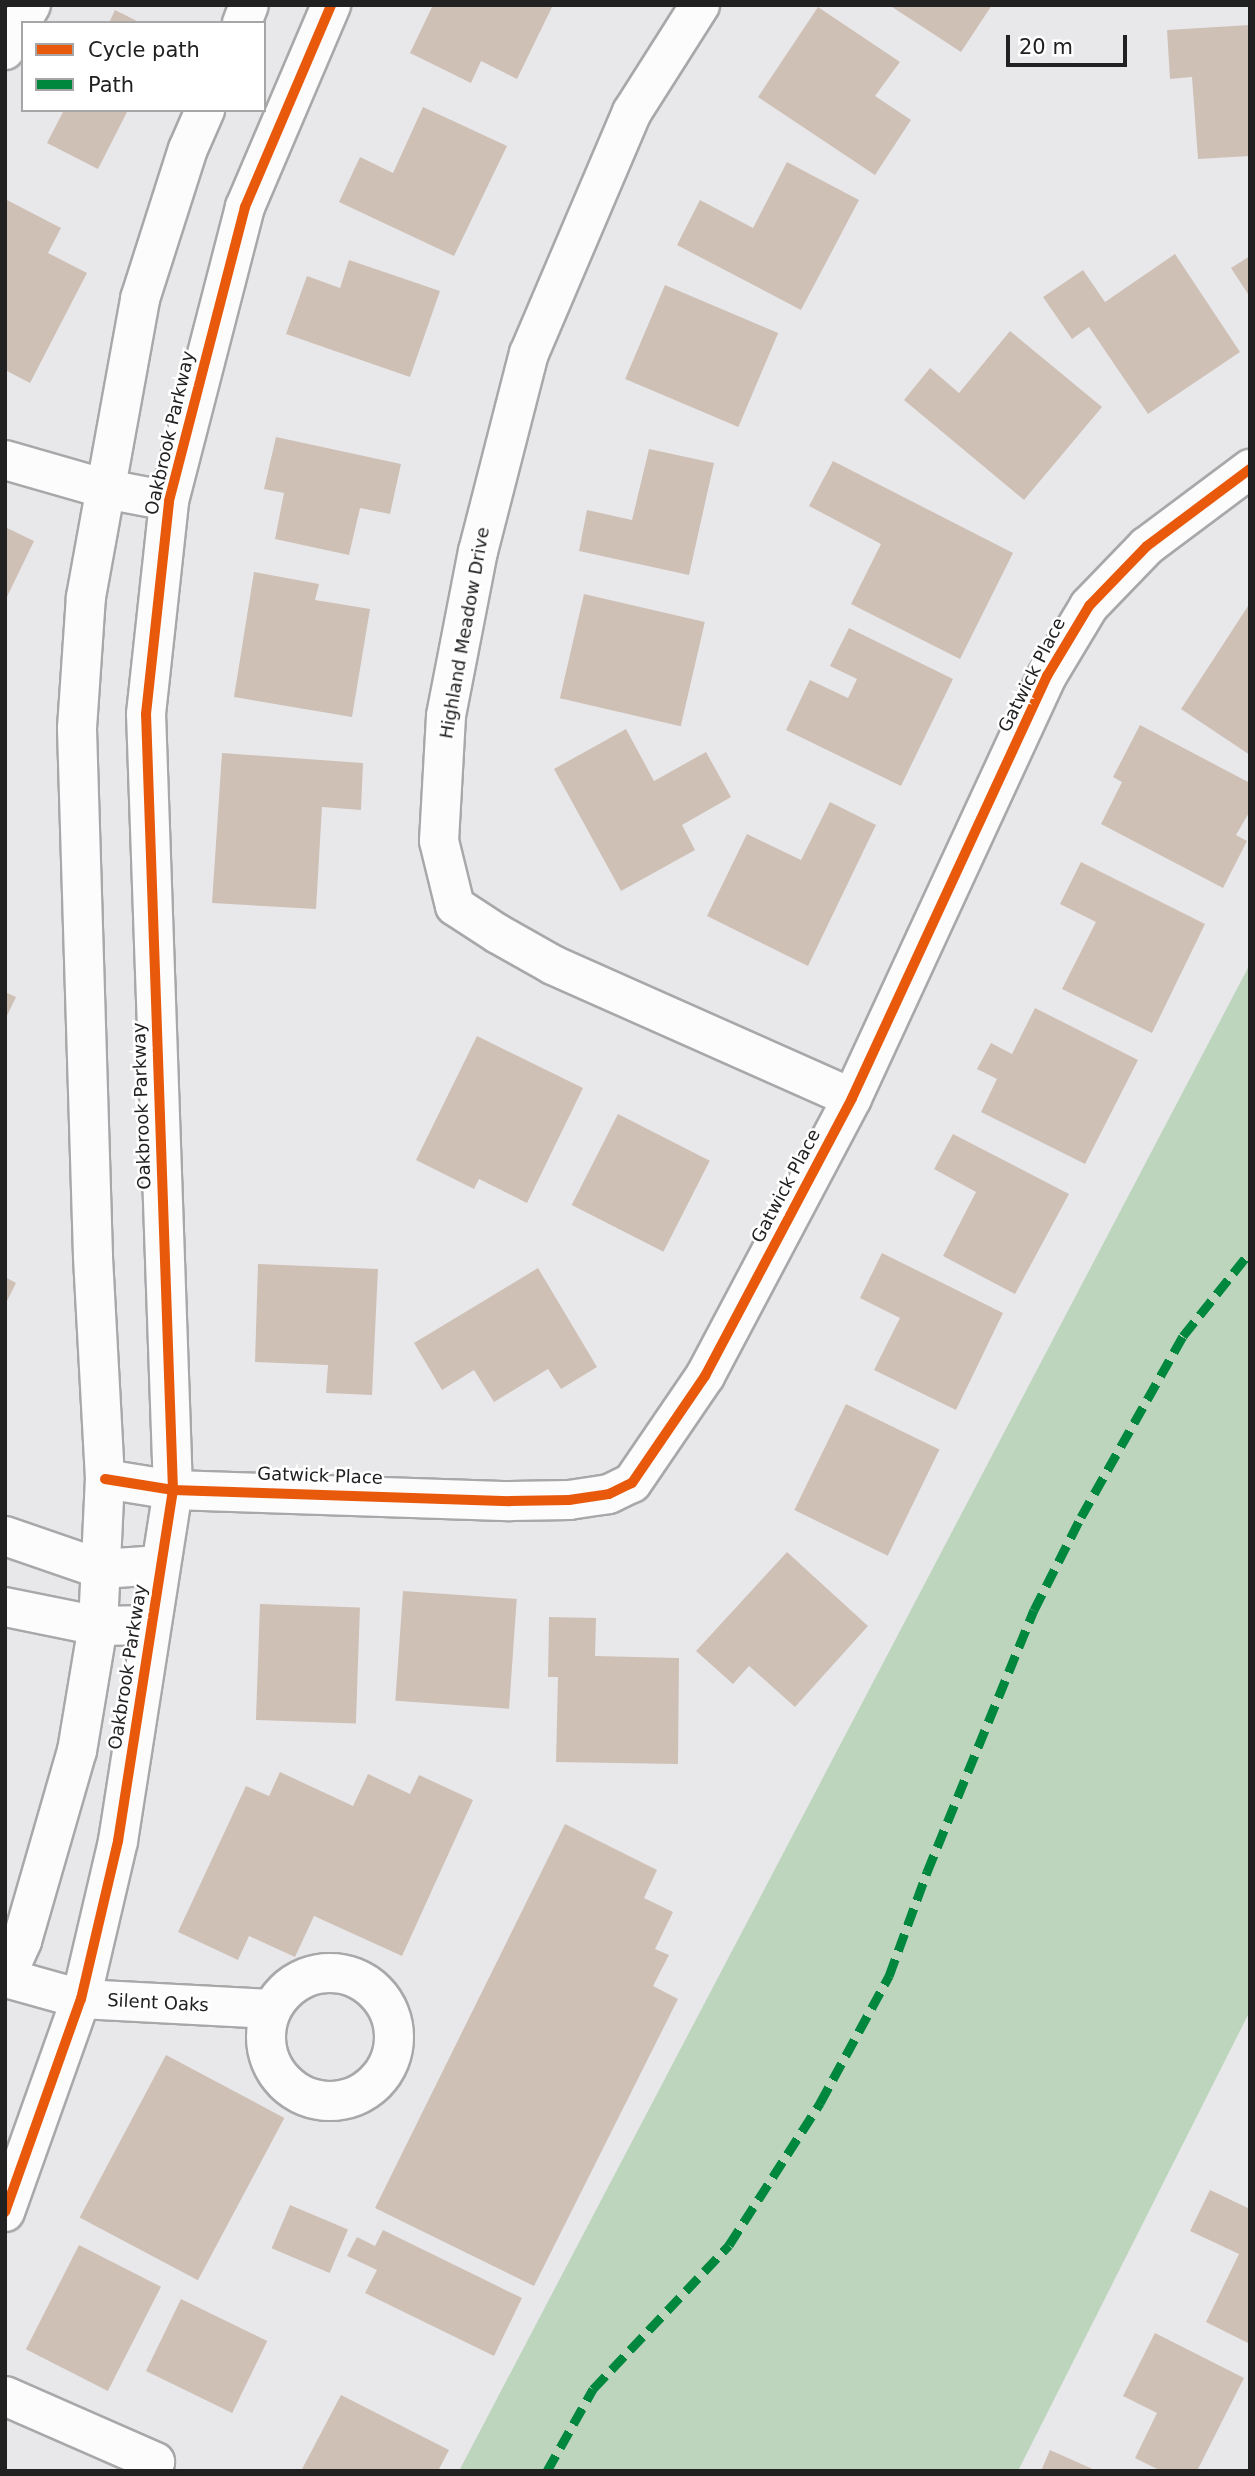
<!DOCTYPE html>
<style>
body{margin:0}
#map{position:relative;width:1255px;height:2476px;overflow:hidden;background:#e8e8eb;font-family:"DejaVu Sans",sans-serif}
div>[style]{position:absolute}
.green>*{inset:0;background:#bdd4bd}
.building>*{inset:0;background:#cfc0b6;transform-origin:0 0}
.roads{filter:drop-shadow(2px 0 #a8a8aa) drop-shadow(-2px 0 #a8a8aa) drop-shadow(0 2px #a8a8aa) drop-shadow(0 -2px #a8a8aa)}
.minor>*{height:38px;margin:-19px;padding:0 19px;transform-origin:19px;border-radius:19px;background:#fcfcfc}
.minor>.ring{margin:-19px;padding:0;box-sizing:content-box;background:none;border:38px solid #fcfcfc;border-radius:50%}
.tertiary>*{height:38px;margin:-19px;padding:0 19px;transform-origin:19px;border-radius:19px;background:#fcfcfc}
.quiet>*{height:9px;margin-top:-4.5px;transform-origin:0;background:repeating-linear-gradient(90deg,#00873e 0 18px,transparent 0 27px)}
.cycleway>*{height:10px;margin:-5px;padding:0 5px;transform-origin:5px;border-radius:5px;background:#e8590c}
span{translate:-50% -50%;white-space:nowrap;text-align:center;line-height:1.15;-webkit-text-stroke:5px #fff;paint-order:stroke}
.street-label{font-size:18px;color:#212122}
.frame{position:absolute;inset:0;border:7px solid #212122;pointer-events:none}
.legend{position:absolute;left:21px;top:21px;width:245px;height:91px;box-sizing:border-box;background:#fff;border:2px solid #a6a6a7;margin:0;padding:9px 12px;list-style:none;font-size:21px;color:#212122}
.legend li{display:flex;align-items:center;gap:14px;height:35px}
.legend b{width:35px;border:2px solid #a6a6a7}
.scale{position:absolute;left:1006px;top:35px;width:121px;height:32px;box-sizing:border-box;border:4px solid #212122;border-top:0;padding-left:9px;font-size:21px;line-height:24px;white-space:nowrap;color:#212122;-webkit-text-stroke:5px #fff;paint-order:stroke}
</style>
<div id="map">
<div class="green">
<div style="clip-path:polygon(1250px 964px,1250px 2011px,1018px 2471px,459px 2471px)"></div>
</div>
<div class="building">
<div style="clip-path:polygon(433px 5px,553px 5px,517px 79px,481px 61px,471px 83px,410px 53px)"></div>
<div style="clip-path:polygon(889px 5px,992px 5px,961px 52px)"></div>
<div style="clip-path:polygon(818px 7px,900px 62px,875px 96px,911px 120px,875px 175px,758px 97px)"></div>
<div style="clip-path:polygon(115px 10px,141px 23px,109px 23px)"></div>
<div style="clip-path:polygon(1250px 25px,1250px 156px,1198px 159px,1192px 77px,1170px 79px,1167px 30px)"></div>
<div style="clip-path:polygon(423px 107px,507px 146px,454px 256px,339px 202px,360px 157px,393px 173px)"></div>
<div style="clip-path:polygon(64px 110px,128px 110px,98px 169px,47px 143px)"></div>
<div style="clip-path:polygon(787px 162px,859px 200px,801px 310px,677px 245px,700px 200px,753px 228px)"></div>
<div style="clip-path:polygon(5px 199px,61px 228px,48px 253px,87px 273px,30px 383px,5px 370px)"></div>
<div style="clip-path:polygon(1175px 254px,1240px 352px,1148px 414px,1089px 327px,1072px 339px,1043px 297px,1083px 270px,1105px 302px)"></div>
<div style="clip-path:polygon(1250px 256px,1250px 297px,1231px 268px)"></div>
<div style="clip-path:polygon(349px 260px,440px 291px,410px 377px,286px 334px,307px 276px,340px 288px)"></div>
<div style="left:665px;top:285px;width:123px;height:102px;rotate:23deg"></div>
<div style="clip-path:polygon(1010px 331px,1102px 407px,1024px 500px,904px 400px,930px 368px,959px 393px)"></div>
<div style="clip-path:polygon(276px 437px,401px 464px,390px 514px,360px 508px,349px 555px,275px 539px,284px 493px,264px 489px)"></div>
<div style="clip-path:polygon(649px 449px,714px 463px,689px 575px,579px 551px,587px 510px,632px 520px)"></div>
<div style="clip-path:polygon(833px 461px,1013px 553px,960px 659px,851px 604px,881px 544px,809px 506px)"></div>
<div style="clip-path:polygon(5px 527px,34px 541px,5px 601px)"></div>
<div style="clip-path:polygon(254px 572px,319px 584px,315px 600px,370px 609px,352px 717px,234px 697px)"></div>
<div style="left:584px;top:594px;width:124px;height:107px;rotate:13deg"></div>
<div style="clip-path:polygon(1250px 603px,1250px 755px,1181px 709px)"></div>
<div style="clip-path:polygon(849px 628px,953px 679px,901px 786px,786px 730px,810px 680px,848px 698px,857px 679px,830px 666px)"></div>
<div style="clip-path:polygon(1140px 725px,1250px 783px,1250px 811px,1236px 835px,1247px 841px,1223px 888px,1101px 824px,1122px 782px,1113px 777px)"></div>
<div style="clip-path:polygon(626px 729px,654px 781px,706px 752px,731px 797px,682px 825px,695px 850px,621px 891px,554px 769px)"></div>
<div style="clip-path:polygon(222px 753px,363px 763px,361px 810px,322px 807px,316px 909px,212px 903px)"></div>
<div style="clip-path:polygon(830px 802px,876px 825px,808px 966px,707px 916px,747px 834px,801px 860px)"></div>
<div style="clip-path:polygon(1081px 862px,1205px 924px,1152px 1033px,1062px 989px,1096px 922px,1060px 904px)"></div>
<div style="clip-path:polygon(5px 992px,16px 997px,5px 1020px)"></div>
<div style="clip-path:polygon(1035px 1008px,1138px 1060px,1085px 1164px,981px 1112px,997px 1079px,977px 1069px,991px 1043px,1012px 1054px)"></div>
<div style="clip-path:polygon(477px 1036px,583px 1088px,527px 1203px,479px 1179px,474px 1189px,416px 1160px)"></div>
<div style="left:618px;top:1114px;width:103px;height:102px;rotate:27deg"></div>
<div style="clip-path:polygon(953px 1134px,1069px 1194px,1015px 1294px,943px 1256px,976px 1192px,934px 1169px)"></div>
<div style="clip-path:polygon(882px 1253px,1003px 1313px,956px 1410px,874px 1370px,900px 1318px,860px 1298px)"></div>
<div style="clip-path:polygon(258px 1264px,378px 1269px,372px 1395px,326px 1393px,328px 1365px,255px 1362px)"></div>
<div style="clip-path:polygon(538px 1268px,597px 1367px,561px 1389px,548px 1369px,494px 1402px,474px 1370px,442px 1390px,414px 1343px)"></div>
<div style="clip-path:polygon(5px 1277px,16px 1283px,5px 1305px)"></div>
<div style="left:846px;top:1404px;width:104px;height:118px;rotate:26deg"></div>
<div style="clip-path:polygon(787px 1552px,868px 1626px,795px 1707px,749px 1666px,733px 1684px,696px 1651px)"></div>
<div style="left:403px;top:1591px;width:114px;height:110px;rotate:4deg"></div>
<div style="left:260px;top:1604px;width:100px;height:116px;rotate:2deg"></div>
<div style="clip-path:polygon(549px 1617px,596px 1618px,595px 1656px,679px 1658px,678px 1764px,556px 1762px,558px 1677px,548px 1677px)"></div>
<div style="clip-path:polygon(280px 1772px,353px 1806px,368px 1774px,410px 1794px,419px 1775px,473px 1800px,402px 1956px,314px 1916px,295px 1957px,249px 1936px,238px 1960px,178px 1932px,246px 1786px,269px 1796px)"></div>
<div style="clip-path:polygon(565px 1824px,657px 1870px,644px 1898px,673px 1912px,655px 1949px,669px 1955px,653px 1986px,678px 1999px,534px 2286px,375px 2208px)"></div>
<div style="left:166px;top:2055px;width:134px;height:184px;rotate:28deg"></div>
<div style="clip-path:polygon(1210px 2190px,1250px 2209px,1250px 2344px,1206px 2322px,1239px 2254px,1190px 2231px)"></div>
<div style="left:290px;top:2205px;width:63px;height:47px;rotate:23deg"></div>
<div style="clip-path:polygon(383px 2230px,522px 2298px,494px 2356px,365px 2293px,377px 2270px,347px 2256px,357px 2237px,375px 2246px)"></div>
<div style="left:79px;top:2245px;width:92px;height:117px;rotate:27deg"></div>
<div style="left:181px;top:2299px;width:96px;height:80px;rotate:26deg"></div>
<div style="clip-path:polygon(1155px 2333px,1244px 2378px,1197px 2471px,1161px 2471px,1135px 2458px,1157px 2413px,1123px 2396px)"></div>
<div style="clip-path:polygon(341px 2395px,449px 2450px,438px 2471px,301px 2471px)"></div>
<div style="clip-path:polygon(1050px 2450px,1097px 2471px,1041px 2471px)"></div>
</div>
<div class="roads">
<div class="minor">
<div style="left:700px;top:5px;width:127px;rotate:122.4deg"></div>
<div style="left:632px;top:112px;width:262px;rotate:113.1deg"></div>
<div style="left:529px;top:353px;width:204px;rotate:104.4deg"></div>
<div style="left:478px;top:551px;width:168px;rotate:101deg"></div>
<div style="left:446px;top:716px;width:125px;rotate:93.2deg"></div>
<div style="left:439px;top:841px;width:67px;rotate:76.2deg"></div>
<div style="left:455px;top:906px;width:51px;rotate:33.1deg"></div>
<div style="left:498px;top:934px;width:63px;rotate:29.4deg"></div>
<div style="left:553px;top:965px;width:327px;rotate:24deg"></div>
<div style="left:5px;top:50px;width:52px;rotate:-60deg"></div>
<div style="left:5px;top:460px;width:105px;rotate:16deg"></div>
<div style="left:106px;top:489px;width:64px;rotate:10.8deg"></div>
<div style="left:105px;top:1479px;width:69px;rotate:9.2deg"></div>
<div style="left:173px;top:1490px;width:337px;rotate:1.9deg"></div>
<div style="left:510px;top:1501px;width:59px;rotate:-1deg"></div>
<div style="left:569px;top:1500px;width:40px;rotate:-8.5deg"></div>
<div style="left:609px;top:1494px;width:25px;rotate:-26deg"></div>
<div style="left:632px;top:1483px;width:130px;rotate:-55.7deg"></div>
<div style="left:705px;top:1376px;width:314px;rotate:-62.1deg"></div>
<div style="left:852px;top:1098px;width:465px;rotate:-65.2deg"></div>
<div style="left:1047px;top:676px;width:82px;rotate:-59deg"></div>
<div style="left:1089px;top:606px;width:83px;rotate:-46deg"></div>
<div style="left:1147px;top:546px;width:129px;rotate:-36.8deg"></div>
<div style="left:5px;top:1536px;width:102px;rotate:19deg"></div>
<div style="left:101px;top:1569px;width:60px;rotate:-3.8deg"></div>
<div style="left:5px;top:1607px;width:95px;rotate:11.5deg"></div>
<div style="left:98px;top:1626px;width:52px;rotate:-1.1deg"></div>
<div class="ring" style="left:266px;top:1973px;width:90px;height:90px"></div>
<div style="left:6px;top:1978px;width:78px;rotate:15.6deg"></div>
<div style="left:81px;top:1999px;width:190px;rotate:3deg"></div>
<div style="left:5px;top:2396px;width:164px;rotate:23.7deg"></div>
<div style="left:155px;top:2462px;width:10px;rotate:114deg"></div>
</div>
<div class="tertiary">
<div style="left:242px;top:23px;width:19px;rotate:-69deg"></div>
<div style="left:5px;top:1979px;width:42px;rotate:-65.9deg"></div>
<div style="left:22px;top:1941px;width:198px;rotate:-73.9deg"></div>
<div style="left:77px;top:1751px;width:127px;rotate:-80.5deg"></div>
<div style="left:98px;top:1626px;width:147px;rotate:-87.3deg"></div>
<div style="left:105px;top:1479px;width:223px;rotate:-93.1deg"></div>
<div style="left:93px;top:1256px;width:528px;rotate:-91.74deg"></div>
<div style="left:77px;top:728px;width:131px;rotate:-86.1deg"></div>
<div style="left:86px;top:597px;width:303px;rotate:-79.7deg"></div>
<div style="left:140px;top:299px;width:157px;rotate:-72.3deg"></div>
<div style="left:188px;top:149px;width:43px;rotate:-66.4deg"></div>
<div style="left:5px;top:2212px;width:226px;rotate:-70.4deg"></div>
<div style="left:81px;top:1999px;width:162px;rotate:-76.8deg"></div>
<div style="left:118px;top:1841px;width:355px;rotate:-81.1deg"></div>
<div style="left:173px;top:1490px;width:776px;rotate:-91.99deg"></div>
<div style="left:146px;top:714px;width:214px;rotate:-83.8deg"></div>
<div style="left:169px;top:501px;width:304px;rotate:-75.5deg"></div>
<div style="left:245px;top:207px;width:220px;rotate:-66.9deg"></div>
</div>
</div>
<div class="quiet">
<div style="left:547px;top:2471px;width:94px;rotate:-60.7deg"></div>
<div style="left:593px;top:2389px;width:198px;rotate:-46.6deg"></div>
<div style="left:729px;top:2245px;width:169px;rotate:-57.3deg"></div>
<div style="left:820px;top:2103px;width:145px;rotate:-61.5deg"></div>
<div style="left:889px;top:1976px;width:111px;rotate:-69.9deg"></div>
<div style="left:927px;top:1872px;width:283px;rotate:-67.8deg"></div>
<div style="left:1034px;top:1610px;width:104px;rotate:-63.2deg"></div>
<div style="left:1081px;top:1517px;width:208px;rotate:-60.6deg"></div>
<div style="left:1183px;top:1336px;width:107px;rotate:-51.4deg"></div>
</div>
<div class="cycleway">
<div style="left:105px;top:1479px;width:69px;rotate:9.2deg"></div>
<div style="left:173px;top:1490px;width:337px;rotate:1.9deg"></div>
<div style="left:510px;top:1501px;width:59px;rotate:-1deg"></div>
<div style="left:569px;top:1500px;width:40px;rotate:-8.5deg"></div>
<div style="left:609px;top:1494px;width:25px;rotate:-26deg"></div>
<div style="left:632px;top:1483px;width:130px;rotate:-55.7deg"></div>
<div style="left:705px;top:1376px;width:314px;rotate:-62.1deg"></div>
<div style="left:852px;top:1098px;width:465px;rotate:-65.2deg"></div>
<div style="left:1047px;top:676px;width:82px;rotate:-59deg"></div>
<div style="left:1089px;top:606px;width:83px;rotate:-46deg"></div>
<div style="left:1147px;top:546px;width:129px;rotate:-36.8deg"></div>
<div style="left:5px;top:2212px;width:226px;rotate:-70.4deg"></div>
<div style="left:81px;top:1999px;width:162px;rotate:-76.8deg"></div>
<div style="left:118px;top:1841px;width:355px;rotate:-81.1deg"></div>
<div style="left:173px;top:1490px;width:776px;rotate:-91.99deg"></div>
<div style="left:146px;top:714px;width:214px;rotate:-83.8deg"></div>
<div style="left:169px;top:501px;width:304px;rotate:-75.5deg"></div>
<div style="left:245px;top:207px;width:220px;rotate:-66.9deg"></div>
</div>
<div class="street-label">
<span style="left:170px;top:433px;rotate:-77deg">Oakbrook Parkway</span>
<span style="left:465px;top:633px;rotate:-80deg">Highland Meadow Drive</span>
<span style="left:1032px;top:675px;rotate:-63deg">Gatwick Place</span>
<span style="left:142px;top:1106px;rotate:-92deg">Oakbrook Parkway</span>
<span style="left:786px;top:1186px;rotate:-62deg">Gatwick Place</span>
<span style="left:320px;top:1476px;rotate:2deg">Gatwick Place</span>
<span style="left:128px;top:1667px;rotate:-81deg">Oakbrook Parkway</span>
<span style="left:158px;top:2003px;rotate:3deg">Silent Oaks</span>
</div>
<div class="frame"></div>
<ul class="legend">
<li><b style="height:9px;background:#e8590c"></b>Cycle path</li>
<li><b style="height:9px;background:#00873e"></b>Path</li>
</ul>
<div class="scale">20 m</div>
</div>
